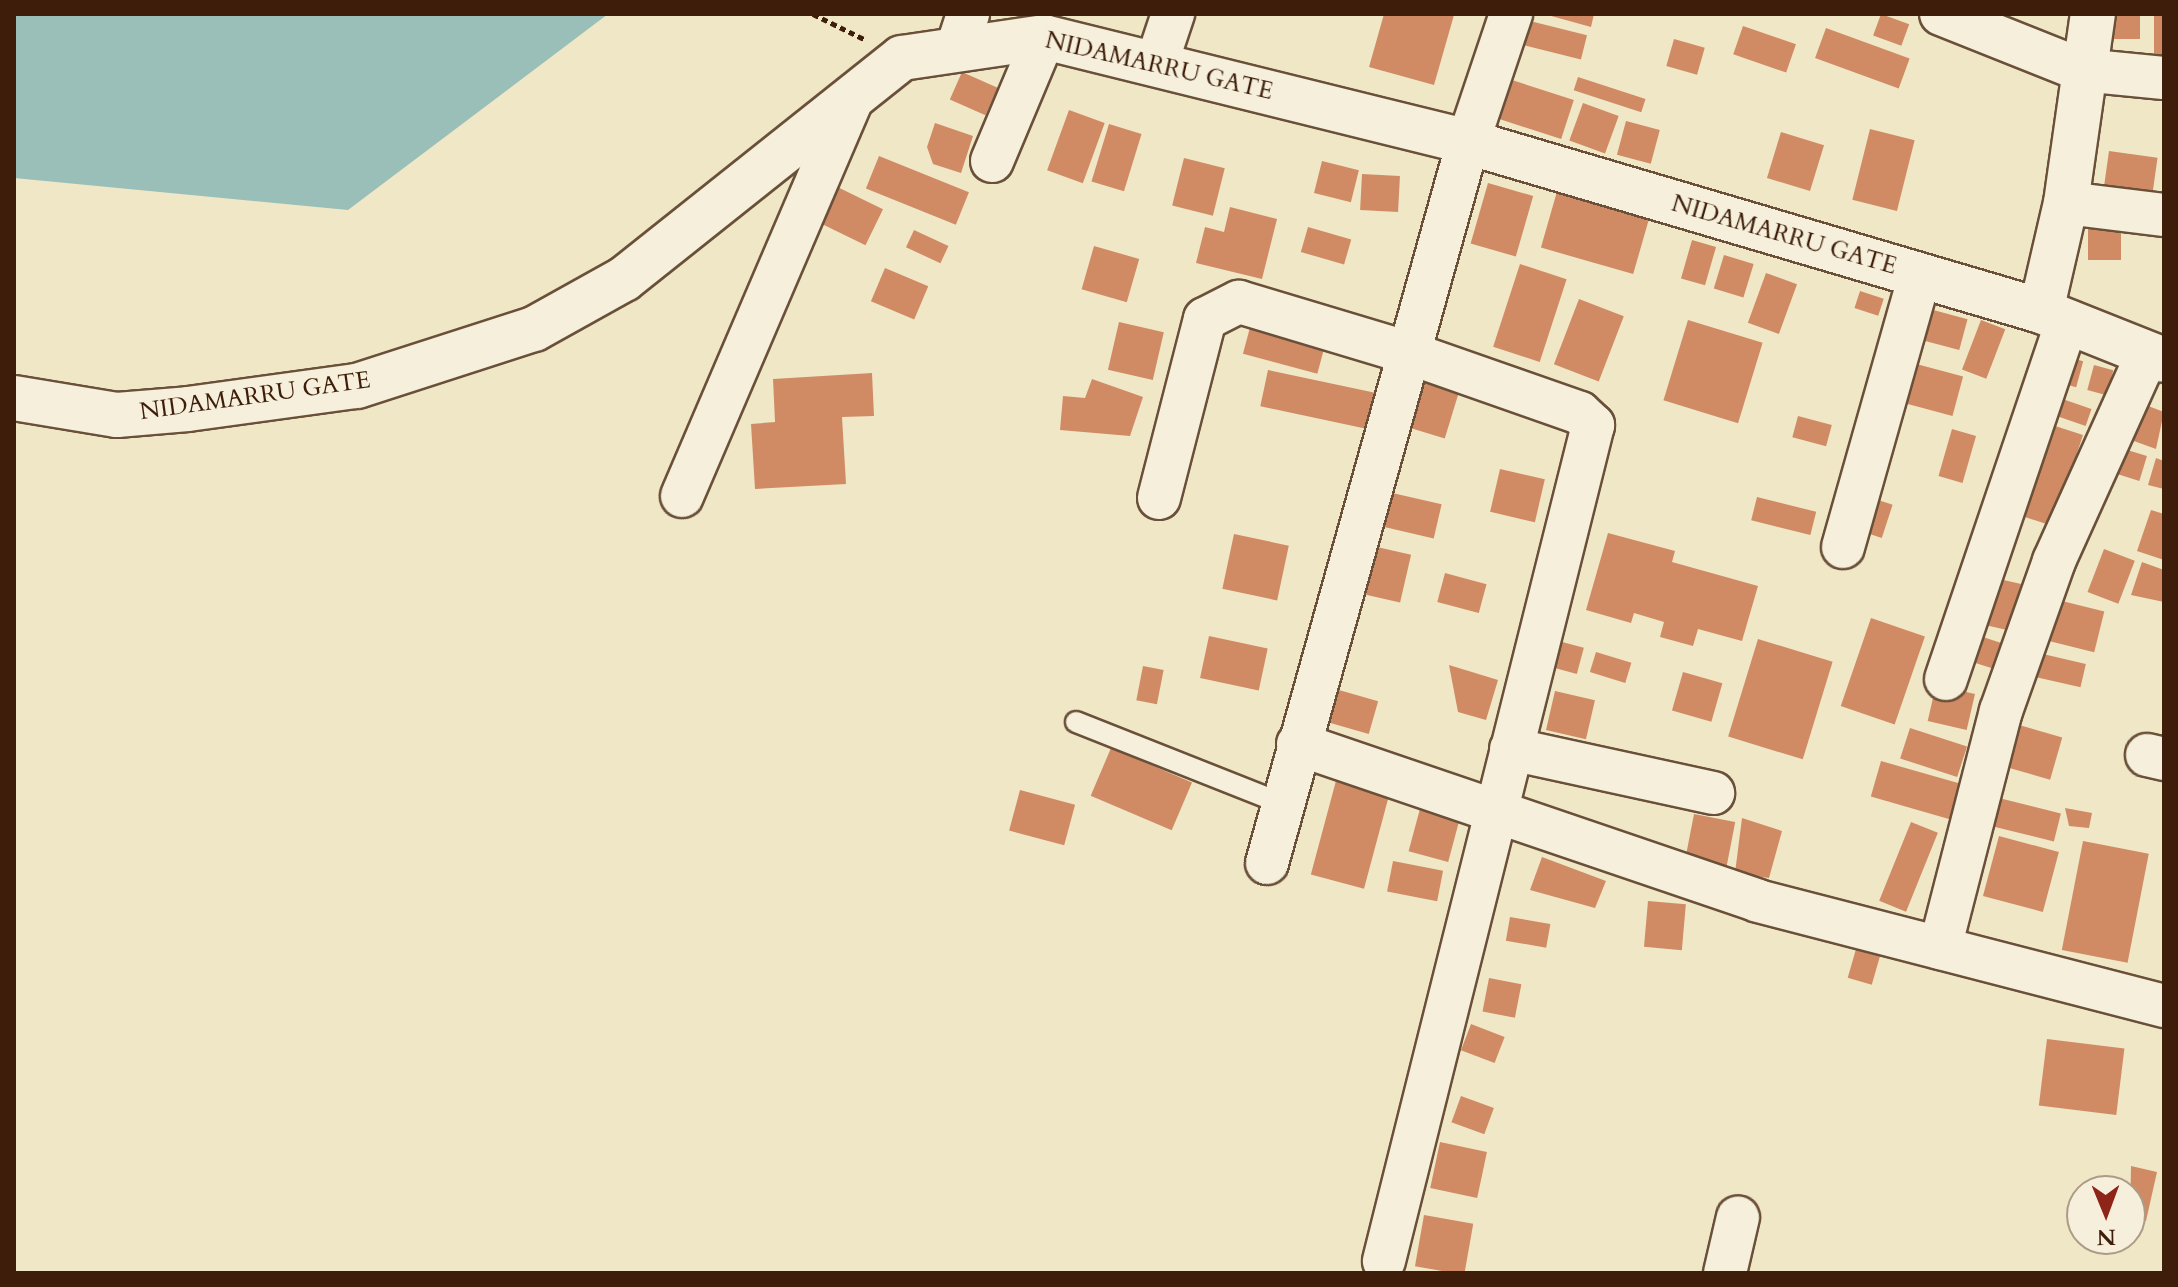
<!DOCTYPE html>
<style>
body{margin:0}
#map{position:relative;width:2178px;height:1287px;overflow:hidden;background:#f0e7c7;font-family:Cardo,serif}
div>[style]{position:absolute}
.water>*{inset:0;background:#9abfb9}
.building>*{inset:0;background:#d08b65;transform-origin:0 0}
.path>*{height:5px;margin-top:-2.5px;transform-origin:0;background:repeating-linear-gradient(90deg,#3e1e0a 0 6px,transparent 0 10px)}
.roads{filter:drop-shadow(2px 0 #6a5039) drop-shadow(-2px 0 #6a5039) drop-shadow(0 2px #6a5039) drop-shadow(0 -2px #6a5039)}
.lane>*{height:20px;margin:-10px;padding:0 10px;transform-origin:10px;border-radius:10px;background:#f5efdb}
.street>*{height:42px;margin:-21px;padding:0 21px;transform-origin:21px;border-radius:21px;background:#f5efdb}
.secondary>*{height:44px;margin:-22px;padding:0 22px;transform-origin:22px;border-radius:22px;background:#f5efdb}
span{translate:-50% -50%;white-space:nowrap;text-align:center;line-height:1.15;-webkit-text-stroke:7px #f5efdb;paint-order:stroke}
.street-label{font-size:24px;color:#3e1e0a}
.frame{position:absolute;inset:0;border:16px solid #3e1e0a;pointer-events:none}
.north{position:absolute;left:2066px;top:1175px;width:80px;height:80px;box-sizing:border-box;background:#f5efdb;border:2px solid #ac9b87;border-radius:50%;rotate:179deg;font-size:22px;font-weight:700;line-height:32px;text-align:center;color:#3e1e0a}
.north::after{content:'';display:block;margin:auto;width:28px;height:36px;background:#8f2418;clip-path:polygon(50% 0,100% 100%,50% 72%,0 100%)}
</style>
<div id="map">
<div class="water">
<div style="clip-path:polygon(14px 14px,608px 14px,348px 210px,14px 178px)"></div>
</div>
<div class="building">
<div style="clip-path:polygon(1384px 14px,1454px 15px,1434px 85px,1369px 67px)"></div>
<div style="clip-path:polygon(1544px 14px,1594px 14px,1591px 27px)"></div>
<div style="left:1881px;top:14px;width:30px;height:23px;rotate:20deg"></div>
<div style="left:2113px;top:14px;width:27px;height:25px"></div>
<div style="left:2154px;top:14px;width:10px;height:41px"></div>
<div style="left:1522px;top:19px;width:67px;height:25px;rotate:14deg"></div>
<div style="left:1743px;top:26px;width:56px;height:30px;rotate:19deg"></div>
<div style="left:1826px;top:28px;width:89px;height:32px;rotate:20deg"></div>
<div style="left:1674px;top:39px;width:32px;height:28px;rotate:16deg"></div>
<div style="left:962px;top:72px;width:39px;height:30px;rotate:24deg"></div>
<div style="left:1578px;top:77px;width:71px;height:14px;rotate:18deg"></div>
<div style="left:1512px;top:80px;width:65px;height:41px;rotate:18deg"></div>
<div style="left:1583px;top:103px;width:38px;height:40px;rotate:20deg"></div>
<div style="left:1069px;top:110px;width:38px;height:64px;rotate:20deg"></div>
<div style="left:1626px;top:121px;width:35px;height:35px;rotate:15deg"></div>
<div style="clip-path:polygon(935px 123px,973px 136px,961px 173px,933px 164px,927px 147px)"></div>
<div style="left:1109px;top:124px;width:34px;height:60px;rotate:17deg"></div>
<div style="left:1870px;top:129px;width:46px;height:73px;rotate:14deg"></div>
<div style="left:1781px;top:132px;width:45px;height:48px;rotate:17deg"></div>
<div style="left:2109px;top:151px;width:49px;height:35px;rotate:8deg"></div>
<div style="left:879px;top:156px;width:97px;height:35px;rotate:22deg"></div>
<div style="left:1184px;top:158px;width:42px;height:49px;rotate:14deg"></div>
<div style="left:1322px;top:161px;width:38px;height:33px;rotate:14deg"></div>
<div style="left:1362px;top:174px;width:38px;height:36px;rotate:3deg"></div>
<div style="left:821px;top:179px;width:69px;height:40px;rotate:26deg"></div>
<div style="left:1488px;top:183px;width:47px;height:63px;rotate:16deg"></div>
<div style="left:1558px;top:188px;width:96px;height:62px;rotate:16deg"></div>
<div style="clip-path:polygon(1230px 207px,1277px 219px,1262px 279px,1196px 263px,1205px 227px,1224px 232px)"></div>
<div style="left:2088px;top:221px;width:33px;height:39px"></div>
<div style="left:1308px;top:227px;width:45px;height:26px;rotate:16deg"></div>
<div style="left:914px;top:230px;width:38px;height:19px;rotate:25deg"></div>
<div style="left:1692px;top:240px;width:25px;height:40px;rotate:16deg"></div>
<div style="left:1094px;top:246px;width:47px;height:45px;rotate:16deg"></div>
<div style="left:1724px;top:255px;width:31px;height:35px;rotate:17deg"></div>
<div style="left:1520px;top:264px;width:49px;height:87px;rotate:18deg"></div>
<div style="left:885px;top:268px;width:47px;height:36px;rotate:23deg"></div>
<div style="left:1766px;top:273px;width:33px;height:53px;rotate:20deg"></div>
<div style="left:1860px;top:291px;width:25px;height:18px;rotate:18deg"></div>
<div style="left:1579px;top:299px;width:48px;height:70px;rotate:21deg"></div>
<div style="left:1926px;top:308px;width:43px;height:32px;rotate:15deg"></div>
<div style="left:1252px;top:320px;width:77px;height:35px;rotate:15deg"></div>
<div style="left:1688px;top:320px;width:78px;height:84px;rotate:17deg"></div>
<div style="left:1981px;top:320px;width:26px;height:53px;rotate:21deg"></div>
<div style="left:1119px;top:322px;width:46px;height:49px;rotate:13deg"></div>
<div style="left:2060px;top:355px;width:24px;height:27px;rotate:15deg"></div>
<div style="left:1909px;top:362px;width:56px;height:41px;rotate:15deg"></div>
<div style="left:2094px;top:365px;width:20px;height:26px;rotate:15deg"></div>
<div style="left:1268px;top:370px;width:113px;height:37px;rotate:12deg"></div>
<div style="clip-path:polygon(872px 373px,874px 416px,842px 417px,846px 484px,755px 489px,751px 424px,775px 422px,773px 379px)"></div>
<div style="left:1415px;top:375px;width:47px;height:52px;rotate:17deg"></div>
<div style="clip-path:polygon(1092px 379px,1143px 397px,1130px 436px,1060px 430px,1063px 396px,1085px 398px)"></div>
<div style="left:2048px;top:394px;width:46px;height:18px;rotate:19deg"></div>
<div style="clip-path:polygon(2143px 404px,2164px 412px,2156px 449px,2131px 440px)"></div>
<div style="left:1798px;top:416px;width:35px;height:22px;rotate:15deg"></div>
<div style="left:2043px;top:422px;width:42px;height:96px;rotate:18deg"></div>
<div style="left:1952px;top:429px;width:25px;height:49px;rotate:16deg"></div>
<div style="left:2124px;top:449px;width:24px;height:26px;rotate:17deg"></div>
<div style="clip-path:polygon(2156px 458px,2164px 461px,2164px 489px,2148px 485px)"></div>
<div style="left:1500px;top:469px;width:46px;height:44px;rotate:13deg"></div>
<div style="left:1388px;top:492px;width:55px;height:35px;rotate:13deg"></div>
<div style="left:1866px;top:496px;width:28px;height:35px;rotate:18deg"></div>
<div style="left:1757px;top:497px;width:61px;height:24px;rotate:14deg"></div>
<div style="clip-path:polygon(2151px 510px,2164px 514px,2164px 560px,2137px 551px)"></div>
<div style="clip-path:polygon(1608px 533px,1675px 551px,1672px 562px,1758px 586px,1742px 641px,1698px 629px,1693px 646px,1660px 637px,1664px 622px,1634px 613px,1631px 623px,1586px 610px)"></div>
<div style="left:1234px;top:534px;width:56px;height:56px;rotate:12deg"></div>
<div style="left:1377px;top:547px;width:35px;height:49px;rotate:13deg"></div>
<div style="left:2104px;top:549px;width:33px;height:46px;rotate:21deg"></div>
<div style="clip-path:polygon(2142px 562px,2164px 570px,2164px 602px,2131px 595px)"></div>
<div style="left:1445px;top:573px;width:43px;height:30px;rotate:15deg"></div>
<div style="left:1986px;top:576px;width:36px;height:48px;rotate:13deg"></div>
<div style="left:2050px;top:598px;width:56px;height:42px;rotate:14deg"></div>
<div style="left:1871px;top:618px;width:57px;height:93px;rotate:19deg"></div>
<div style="left:1209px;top:636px;width:60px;height:43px;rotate:12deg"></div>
<div style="left:1980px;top:636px;width:28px;height:27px;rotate:18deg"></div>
<div style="left:1551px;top:639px;width:34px;height:27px;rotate:15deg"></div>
<div style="left:1758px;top:639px;width:78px;height:102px;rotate:17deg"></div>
<div style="left:1596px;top:652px;width:37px;height:21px;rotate:17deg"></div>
<div style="left:2043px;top:654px;width:44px;height:24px;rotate:13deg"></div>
<div style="clip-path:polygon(1449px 665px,1498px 680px,1486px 720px,1458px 712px)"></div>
<div style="left:1143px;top:666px;width:21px;height:35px;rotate:11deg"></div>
<div style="left:1683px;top:672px;width:41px;height:40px;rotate:16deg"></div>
<div style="left:1936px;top:685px;width:40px;height:37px;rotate:13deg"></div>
<div style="left:1332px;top:688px;width:48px;height:34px;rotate:16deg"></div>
<div style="left:1555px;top:691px;width:41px;height:40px;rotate:13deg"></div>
<div style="left:2019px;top:725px;width:45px;height:44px;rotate:16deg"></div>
<div style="left:1910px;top:728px;width:60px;height:32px;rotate:18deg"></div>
<div style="left:1111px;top:748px;width:88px;height:52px;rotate:23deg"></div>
<div style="left:1881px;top:761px;width:92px;height:37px;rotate:16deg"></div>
<div style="left:1337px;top:777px;width:55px;height:101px;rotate:15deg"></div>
<div style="left:1020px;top:790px;width:57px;height:42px;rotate:15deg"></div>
<div style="left:1991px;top:796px;width:72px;height:29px;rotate:14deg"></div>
<div style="left:1421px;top:805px;width:41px;height:48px;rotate:15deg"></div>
<div style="clip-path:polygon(2065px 808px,2092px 813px,2089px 828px,2069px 826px)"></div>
<div style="left:1694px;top:814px;width:42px;height:46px;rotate:11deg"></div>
<div style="clip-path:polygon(1742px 818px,1782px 831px,1769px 878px,1735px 873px)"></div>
<div style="left:1911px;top:822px;width:29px;height:85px;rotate:22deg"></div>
<div style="left:1999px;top:836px;width:62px;height:62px;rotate:15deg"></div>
<div style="left:2083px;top:841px;width:67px;height:111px;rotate:11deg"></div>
<div style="clip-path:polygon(1542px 857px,1606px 881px,1595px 908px,1530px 890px)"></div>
<div style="left:1393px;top:861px;width:51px;height:31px;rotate:11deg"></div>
<div style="left:1648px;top:901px;width:38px;height:46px;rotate:5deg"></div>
<div style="left:1510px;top:917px;width:41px;height:24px;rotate:10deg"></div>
<div style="left:1856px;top:949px;width:25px;height:30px;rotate:16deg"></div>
<div style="left:1489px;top:978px;width:33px;height:34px;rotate:11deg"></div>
<div style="left:1471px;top:1024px;width:36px;height:28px;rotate:21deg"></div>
<div style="left:2047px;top:1039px;width:78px;height:67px;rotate:7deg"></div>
<div style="left:1461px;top:1096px;width:35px;height:28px;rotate:20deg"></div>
<div style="left:1440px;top:1142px;width:48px;height:47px;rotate:12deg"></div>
<div style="clip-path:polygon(2131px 1166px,2157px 1172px,2146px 1221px,2130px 1217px)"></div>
<div style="left:1424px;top:1215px;width:50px;height:52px;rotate:10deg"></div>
</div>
<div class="path">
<div style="left:813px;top:14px;width:59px;rotate:26.1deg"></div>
</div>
<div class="roads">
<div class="lane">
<div style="left:1076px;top:722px;width:223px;rotate:21.6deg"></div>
</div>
<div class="street">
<div style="left:1941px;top:14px;width:152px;rotate:21.7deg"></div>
<div style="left:2082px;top:70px;width:82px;rotate:5.6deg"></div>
<div style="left:958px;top:45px;width:33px;rotate:-72deg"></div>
<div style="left:1157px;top:62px;width:51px;rotate:-71.6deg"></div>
<div style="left:992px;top:161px;width:134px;rotate:-67.2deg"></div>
<div style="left:2066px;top:203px;width:99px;rotate:7deg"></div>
<div style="left:682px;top:496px;width:431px;rotate:-66.8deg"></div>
<div style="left:1159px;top:498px;width:185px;rotate:-75.6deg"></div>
<div style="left:1205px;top:319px;width:38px;rotate:-27deg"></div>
<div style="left:1239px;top:302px;width:177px;rotate:16.7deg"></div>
<div style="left:1409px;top:353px;width:181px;rotate:19.3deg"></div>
<div style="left:1580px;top:413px;width:18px;rotate:43deg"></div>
<div style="left:1593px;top:425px;width:862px;rotate:104.04deg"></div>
<div style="left:1843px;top:547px;width:283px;rotate:-74.2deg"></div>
<div style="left:1946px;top:679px;width:378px;rotate:-71.3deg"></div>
<div style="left:1298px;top:744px;width:486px;rotate:18.8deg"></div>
<div style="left:1758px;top:901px;width:419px;rotate:14.5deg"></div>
<div style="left:1511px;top:749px;width:207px;rotate:12.3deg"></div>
<div style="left:2147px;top:755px;width:17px;rotate:13deg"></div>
<div style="left:1267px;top:863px;width:748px;rotate:-74.42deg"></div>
<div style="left:1468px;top:142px;width:135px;rotate:-71.4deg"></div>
<div style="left:1940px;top:948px;width:245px;rotate:-75.6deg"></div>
<div style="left:2001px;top:711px;width:159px;rotate:-70.5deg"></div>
<div style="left:2054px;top:561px;width:228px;rotate:-65.7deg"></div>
<div style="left:1725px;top:1273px;width:57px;rotate:-76.9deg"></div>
</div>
<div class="secondary">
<div style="left:2041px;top:311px;width:111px;rotate:-77deg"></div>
<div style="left:2066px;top:203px;width:191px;rotate:-81.9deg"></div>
<div style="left:14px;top:398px;width:104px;rotate:9.4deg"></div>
<div style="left:117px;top:415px;width:71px;rotate:-4.8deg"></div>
<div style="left:188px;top:409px;width:171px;rotate:-7.8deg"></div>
<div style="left:357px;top:386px;width:186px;rotate:-17.9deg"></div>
<div style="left:534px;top:329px;width:103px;rotate:-29.1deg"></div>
<div style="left:624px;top:279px;width:355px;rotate:-38.5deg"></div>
<div style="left:902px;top:58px;width:144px;rotate:-8.4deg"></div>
<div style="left:1044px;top:37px;width:437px;rotate:13.9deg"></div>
<div style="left:1468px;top:142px;width:597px;rotate:16.43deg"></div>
<div style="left:2041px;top:311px;width:132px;rotate:21.7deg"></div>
</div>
</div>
<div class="street-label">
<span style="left:1159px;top:66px;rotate:13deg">NIDAMARRU GATE</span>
<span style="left:1784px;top:235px;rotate:16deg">NIDAMARRU GATE</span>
<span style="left:255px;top:396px;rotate:-8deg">NIDAMARRU GATE</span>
</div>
<div class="frame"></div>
<div class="north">N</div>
</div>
